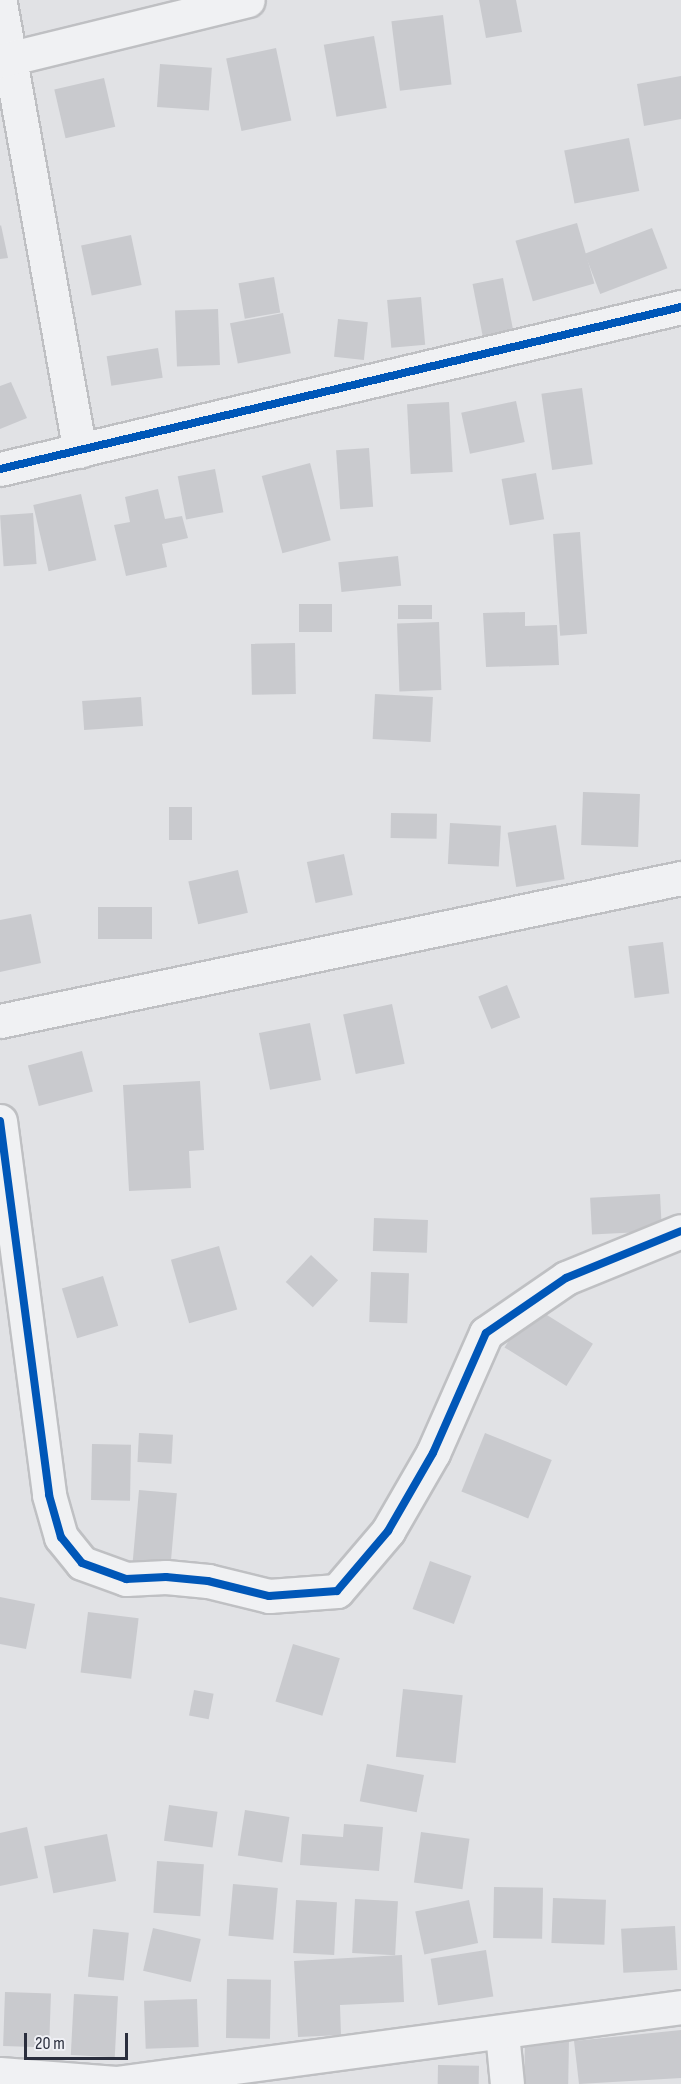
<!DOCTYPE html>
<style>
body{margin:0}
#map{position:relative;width:681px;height:2084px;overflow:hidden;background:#e1e2e5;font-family:"Sofia Sans Condensed",sans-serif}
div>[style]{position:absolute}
.building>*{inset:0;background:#c9cace;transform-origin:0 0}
.roads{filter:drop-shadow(2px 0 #bfc0c3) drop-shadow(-2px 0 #bfc0c3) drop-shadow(0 2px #bfc0c3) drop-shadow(0 -2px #bfc0c3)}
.minor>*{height:33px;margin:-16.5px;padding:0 16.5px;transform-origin:16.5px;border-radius:16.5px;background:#f0f1f3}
.cycleway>*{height:8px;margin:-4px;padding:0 4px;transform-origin:4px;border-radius:4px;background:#0057b8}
span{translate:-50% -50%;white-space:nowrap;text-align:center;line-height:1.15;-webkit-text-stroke:4.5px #eff0f5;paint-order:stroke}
.scale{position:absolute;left:24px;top:2033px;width:104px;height:27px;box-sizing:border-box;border:3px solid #2a2e3d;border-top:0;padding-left:8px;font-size:18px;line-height:21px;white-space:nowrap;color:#2a2e3d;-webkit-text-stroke:4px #eff0f5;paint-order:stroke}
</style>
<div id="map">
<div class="building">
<div style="clip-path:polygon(479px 0,516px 0,522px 32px,486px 38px)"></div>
<div style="left:443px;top:15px;width:70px;height:52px;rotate:83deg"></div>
<div style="left:374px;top:36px;width:73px;height:51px;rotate:80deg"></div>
<div style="left:276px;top:48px;width:74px;height:51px;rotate:78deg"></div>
<div style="left:160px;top:64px;width:52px;height:43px;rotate:4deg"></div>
<div style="clip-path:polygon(681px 76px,681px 119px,644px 126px,637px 84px)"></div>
<div style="left:104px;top:78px;width:50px;height:51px;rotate:77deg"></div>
<div style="left:629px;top:138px;width:54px;height:66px;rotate:79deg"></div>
<div style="left:577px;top:223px;width:63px;height:64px;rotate:74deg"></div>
<div style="clip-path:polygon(1px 225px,8px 258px,0 259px,0 226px)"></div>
<div style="left:652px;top:228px;width:43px;height:72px;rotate:69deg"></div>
<div style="left:131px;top:235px;width:51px;height:51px;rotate:78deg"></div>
<div style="left:274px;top:277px;width:36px;height:36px;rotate:80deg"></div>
<div style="left:503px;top:278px;width:56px;height:31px;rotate:79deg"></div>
<div style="left:421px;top:297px;width:48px;height:34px;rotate:85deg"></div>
<div style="left:218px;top:309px;width:56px;height:43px;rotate:88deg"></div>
<div style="left:283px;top:313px;width:41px;height:54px;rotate:79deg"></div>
<div style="left:338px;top:319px;width:30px;height:38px;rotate:6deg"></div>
<div style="left:158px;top:348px;width:30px;height:52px;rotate:81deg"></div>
<div style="clip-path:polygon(11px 382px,27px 418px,0 429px,0 386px)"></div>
<div style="left:582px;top:388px;width:77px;height:41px;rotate:82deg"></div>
<div style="left:516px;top:401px;width:42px;height:56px;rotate:78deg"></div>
<div style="left:449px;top:402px;width:70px;height:42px;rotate:87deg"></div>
<div style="left:369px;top:448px;width:59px;height:33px;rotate:86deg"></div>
<div style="left:310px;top:463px;width:80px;height:50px;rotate:75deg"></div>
<div style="left:215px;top:469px;width:44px;height:38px;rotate:79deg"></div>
<div style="left:536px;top:473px;width:47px;height:35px;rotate:80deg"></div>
<div style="clip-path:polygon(158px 489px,165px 519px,182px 516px,188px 538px,162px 544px,167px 567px,126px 576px,114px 525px,130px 522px,125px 497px)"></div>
<div style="left:81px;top:494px;width:68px;height:49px;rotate:77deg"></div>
<div style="left:33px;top:513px;width:51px;height:33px;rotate:86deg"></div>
<div style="left:580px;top:532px;width:102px;height:27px;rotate:86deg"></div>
<div style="left:398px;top:556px;width:30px;height:60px;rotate:84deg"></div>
<div style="left:299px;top:604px;width:33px;height:28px"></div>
<div style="left:398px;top:605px;width:34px;height:14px"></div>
<div style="clip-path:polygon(525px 612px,525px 626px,557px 625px,559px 665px,486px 667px,483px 613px)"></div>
<div style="left:439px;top:622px;width:68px;height:42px;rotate:88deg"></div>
<div style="left:295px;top:643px;width:51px;height:44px;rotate:89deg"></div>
<div style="left:375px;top:694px;width:58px;height:45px;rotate:3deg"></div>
<div style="left:141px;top:697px;width:29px;height:59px;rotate:86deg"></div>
<div style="left:583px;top:792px;width:57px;height:53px;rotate:2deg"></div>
<div style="left:169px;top:807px;width:23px;height:33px"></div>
<div style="left:391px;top:813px;width:46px;height:25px;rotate:1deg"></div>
<div style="left:450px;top:823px;width:51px;height:41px;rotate:3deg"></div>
<div style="left:556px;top:825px;width:55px;height:49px;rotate:81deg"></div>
<div style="left:344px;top:854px;width:42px;height:38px;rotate:78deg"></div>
<div style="left:238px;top:870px;width:44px;height:51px;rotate:77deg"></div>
<div style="left:98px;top:907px;width:54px;height:32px"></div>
<div style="clip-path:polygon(31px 914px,41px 963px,0 972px,0 920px)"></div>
<div style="left:663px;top:942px;width:52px;height:35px;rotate:83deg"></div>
<div style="left:507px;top:985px;width:35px;height:31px;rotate:68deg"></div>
<div style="left:392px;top:1004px;width:61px;height:50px;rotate:78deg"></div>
<div style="left:310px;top:1023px;width:58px;height:52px;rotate:79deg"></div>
<div style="left:82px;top:1051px;width:42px;height:56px;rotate:75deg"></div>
<div style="clip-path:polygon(200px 1081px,204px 1150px,189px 1151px,191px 1188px,129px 1191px,123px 1085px)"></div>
<div style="left:660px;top:1194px;width:37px;height:70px;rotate:87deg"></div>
<div style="left:374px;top:1218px;width:54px;height:33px;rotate:2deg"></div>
<div style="left:219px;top:1246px;width:66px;height:50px;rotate:74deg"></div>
<div style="left:311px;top:1255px;width:37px;height:37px;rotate:43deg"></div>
<div style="left:371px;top:1272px;width:38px;height:50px;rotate:2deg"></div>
<div style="left:103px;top:1276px;width:52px;height:43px;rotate:73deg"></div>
<div style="left:531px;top:1305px;width:73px;height:50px;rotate:32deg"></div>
<div style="left:139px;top:1433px;width:34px;height:29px;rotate:3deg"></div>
<div style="left:485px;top:1433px;width:72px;height:63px;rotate:22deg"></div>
<div style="left:92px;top:1444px;width:39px;height:56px;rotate:1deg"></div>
<div style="left:139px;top:1490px;width:38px;height:72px;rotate:5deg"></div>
<div style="left:430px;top:1561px;width:44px;height:51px;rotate:20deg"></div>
<div style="clip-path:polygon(0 1597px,35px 1604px,26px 1649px,0 1644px)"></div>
<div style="left:88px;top:1612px;width:51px;height:61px;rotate:7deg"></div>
<div style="left:293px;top:1644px;width:49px;height:60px;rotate:17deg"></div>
<div style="left:403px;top:1689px;width:60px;height:68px;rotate:6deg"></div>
<div style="left:194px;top:1690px;width:20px;height:26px;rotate:11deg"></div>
<div style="left:367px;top:1764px;width:58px;height:38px;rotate:11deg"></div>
<div style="left:169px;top:1805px;width:49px;height:36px;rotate:8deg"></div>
<div style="left:245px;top:1810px;width:45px;height:46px;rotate:9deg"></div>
<div style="clip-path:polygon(344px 1824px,383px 1827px,379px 1871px,300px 1865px,302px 1834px,343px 1837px)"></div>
<div style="clip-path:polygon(27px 1827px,38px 1878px,0 1886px,0 1833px)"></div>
<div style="left:421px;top:1832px;width:49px;height:51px;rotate:8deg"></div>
<div style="left:107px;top:1834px;width:48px;height:64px;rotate:79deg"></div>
<div style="left:157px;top:1861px;width:47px;height:52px;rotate:4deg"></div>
<div style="left:233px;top:1884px;width:45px;height:52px;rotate:5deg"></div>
<div style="left:494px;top:1887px;width:49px;height:51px;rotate:1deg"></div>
<div style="left:553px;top:1898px;width:53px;height:45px;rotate:2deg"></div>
<div style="left:355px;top:1899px;width:43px;height:54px;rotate:3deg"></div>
<div style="left:296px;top:1900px;width:41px;height:53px;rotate:3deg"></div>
<div style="left:469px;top:1900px;width:44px;height:55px;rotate:78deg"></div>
<div style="left:675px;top:1926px;width:44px;height:54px;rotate:87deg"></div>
<div style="left:153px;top:1928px;width:49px;height:44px;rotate:13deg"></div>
<div style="left:93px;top:1929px;width:36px;height:48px;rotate:6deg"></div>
<div style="left:486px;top:1950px;width:47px;height:56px;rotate:81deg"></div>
<div style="clip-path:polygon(402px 1955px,404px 2002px,340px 2005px,341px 2035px,298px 2037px,294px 1961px)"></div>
<div style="left:227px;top:1979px;width:44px;height:59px;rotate:1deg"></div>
<div style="left:5px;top:1992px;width:46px;height:54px;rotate:2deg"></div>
<div style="left:74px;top:1994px;width:44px;height:61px;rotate:3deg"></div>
<div style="left:197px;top:1999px;width:48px;height:53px;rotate:88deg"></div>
<div style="clip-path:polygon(681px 2030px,681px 2078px,579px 2084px,574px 2041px)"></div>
<div style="left:525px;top:2038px;width:44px;height:46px;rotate:1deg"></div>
<div style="left:438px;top:2065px;width:41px;height:19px;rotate:1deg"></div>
</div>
<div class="roads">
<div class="minor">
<div style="left:0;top:3px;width:455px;rotate:79.9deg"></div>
<div style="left:0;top:61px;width:255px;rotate:-13.8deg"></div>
<div style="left:0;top:469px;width:700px;rotate:-13.38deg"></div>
<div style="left:0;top:1021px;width:696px;rotate:-11.86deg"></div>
<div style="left:0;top:1121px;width:377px;rotate:82.5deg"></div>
<div style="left:49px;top:1495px;width:44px;rotate:74.1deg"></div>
<div style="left:61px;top:1537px;width:33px;rotate:51deg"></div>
<div style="left:82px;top:1563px;width:47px;rotate:20deg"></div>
<div style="left:126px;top:1579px;width:40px;rotate:-2.9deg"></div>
<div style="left:166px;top:1577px;width:42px;rotate:5.4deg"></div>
<div style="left:208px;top:1581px;width:63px;rotate:13.8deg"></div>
<div style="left:269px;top:1596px;width:68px;rotate:-4.2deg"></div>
<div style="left:337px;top:1591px;width:79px;rotate:-49.6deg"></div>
<div style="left:388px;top:1531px;width:90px;rotate:-60deg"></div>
<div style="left:433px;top:1453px;width:131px;rotate:-66.2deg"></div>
<div style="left:486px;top:1333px;width:97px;rotate:-34.5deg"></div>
<div style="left:566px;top:1278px;width:124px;rotate:-22.2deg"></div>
<div style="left:502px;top:2033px;width:51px;rotate:84.4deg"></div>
<div style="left:0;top:2074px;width:116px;rotate:4.4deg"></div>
<div style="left:116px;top:2083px;width:570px;rotate:-7.66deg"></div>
</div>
</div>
<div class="cycleway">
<div style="left:0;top:469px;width:700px;rotate:-13.38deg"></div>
<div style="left:0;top:1121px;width:377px;rotate:82.5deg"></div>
<div style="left:49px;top:1495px;width:44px;rotate:74.1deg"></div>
<div style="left:61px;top:1537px;width:33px;rotate:51deg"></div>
<div style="left:82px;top:1563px;width:47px;rotate:20deg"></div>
<div style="left:126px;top:1579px;width:40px;rotate:-2.9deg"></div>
<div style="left:166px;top:1577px;width:42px;rotate:5.4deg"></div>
<div style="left:208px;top:1581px;width:63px;rotate:13.8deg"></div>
<div style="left:269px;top:1596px;width:68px;rotate:-4.2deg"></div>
<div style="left:337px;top:1591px;width:79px;rotate:-49.6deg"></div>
<div style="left:388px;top:1531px;width:90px;rotate:-60deg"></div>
<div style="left:433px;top:1453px;width:131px;rotate:-66.2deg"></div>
<div style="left:486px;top:1333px;width:97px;rotate:-34.5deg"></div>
<div style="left:566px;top:1278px;width:124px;rotate:-22.2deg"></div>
</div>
<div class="scale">20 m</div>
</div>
